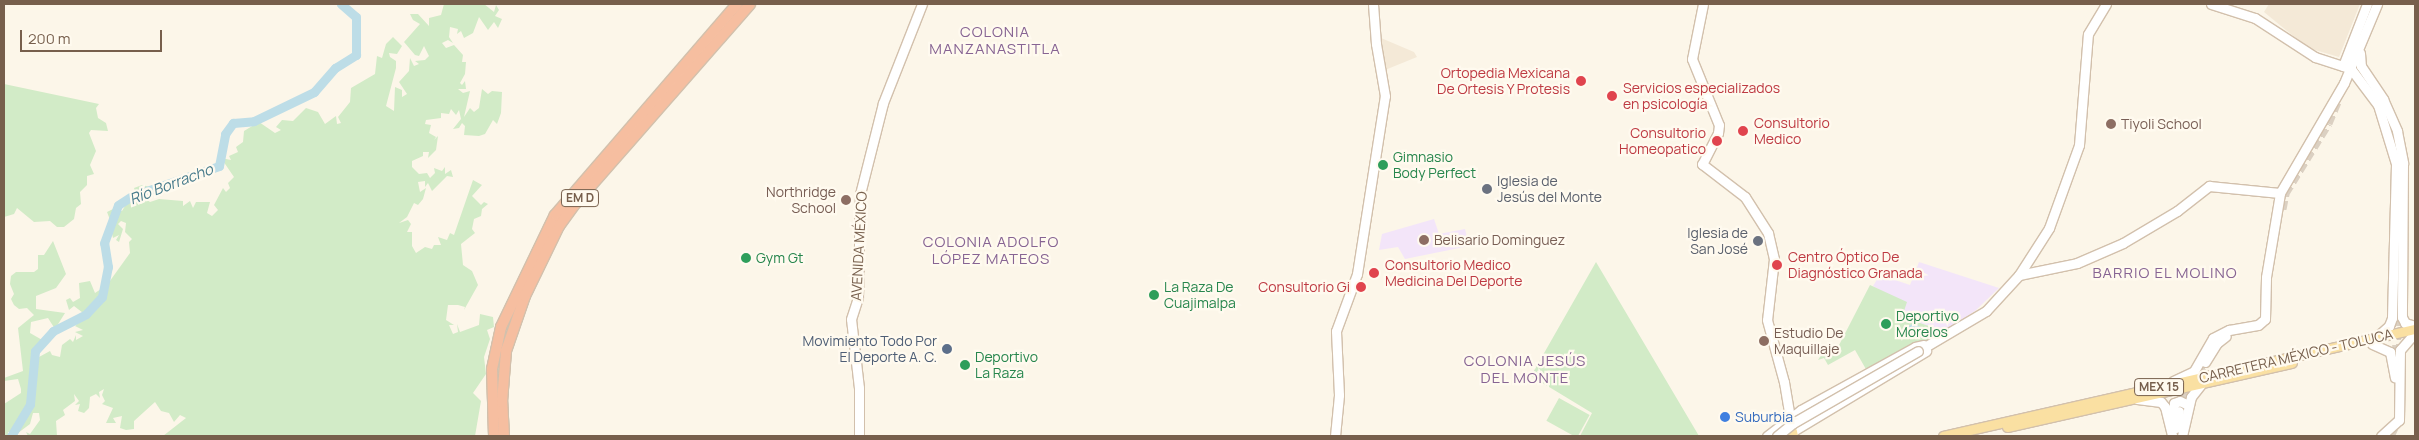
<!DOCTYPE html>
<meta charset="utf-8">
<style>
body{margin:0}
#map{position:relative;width:2419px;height:440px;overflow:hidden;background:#fcf6e9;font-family:Manrope,sans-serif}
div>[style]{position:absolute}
.residential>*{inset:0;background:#f4e9d7}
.education>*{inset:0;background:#f3e5f9}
.green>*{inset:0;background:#d2ebc7;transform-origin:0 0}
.water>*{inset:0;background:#bddde7}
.round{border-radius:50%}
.river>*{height:9px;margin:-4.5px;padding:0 4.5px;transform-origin:4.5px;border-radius:4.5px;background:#bddde7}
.secondary-tunnel>*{height:9px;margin-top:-4.5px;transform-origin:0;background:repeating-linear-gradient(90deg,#dbd0c2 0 9px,transparent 0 13.5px)}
.roads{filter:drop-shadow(1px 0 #d2c0ac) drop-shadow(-1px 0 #d2c0ac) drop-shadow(0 1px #d2c0ac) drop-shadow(0 -1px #d2c0ac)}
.secondary>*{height:9px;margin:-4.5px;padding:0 4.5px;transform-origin:4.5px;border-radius:4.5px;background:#fff}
.primary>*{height:9px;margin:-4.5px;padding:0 4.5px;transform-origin:4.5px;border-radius:4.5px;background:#fae0a2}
.highway>*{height:10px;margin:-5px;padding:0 5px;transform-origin:5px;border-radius:5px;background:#f6bea0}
.bridges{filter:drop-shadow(1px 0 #d2c0ac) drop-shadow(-1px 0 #d2c0ac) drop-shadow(0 1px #d2c0ac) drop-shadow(0 -1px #d2c0ac)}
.secondary-bridge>*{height:9px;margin:-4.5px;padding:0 4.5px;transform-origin:4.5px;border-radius:4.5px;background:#fff}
.dots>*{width:14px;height:14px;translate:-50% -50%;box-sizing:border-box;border:2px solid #fffaef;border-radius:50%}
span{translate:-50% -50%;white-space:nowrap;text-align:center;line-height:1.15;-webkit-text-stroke:4.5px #fffaef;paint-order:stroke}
.shield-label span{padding:1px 4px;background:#fffaef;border:1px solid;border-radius:4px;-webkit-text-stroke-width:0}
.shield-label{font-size:12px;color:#775f4c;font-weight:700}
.health-label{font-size:14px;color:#be3a42}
.right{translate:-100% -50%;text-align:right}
.left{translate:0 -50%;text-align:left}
.education-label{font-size:14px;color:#785e54}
.leisure-label{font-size:14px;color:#27864d}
.worship-label{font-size:14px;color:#5b616d}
.street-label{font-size:14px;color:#775f4c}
.service-label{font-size:14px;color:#4e5e75}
.shop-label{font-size:14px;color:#366cbe}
.neighbourhood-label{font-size:15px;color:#876493;letter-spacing:1px}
.water-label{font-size:15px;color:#467a8b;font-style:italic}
.frame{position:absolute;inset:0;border:5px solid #775f4c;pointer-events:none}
.scale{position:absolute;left:20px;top:30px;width:142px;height:22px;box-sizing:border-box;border:2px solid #775f4c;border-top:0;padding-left:6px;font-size:15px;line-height:18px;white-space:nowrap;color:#775f4c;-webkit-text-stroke:4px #fffaef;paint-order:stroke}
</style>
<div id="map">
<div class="residential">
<div style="clip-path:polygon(2269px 4px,2360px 4px,2339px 57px,2308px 48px,2264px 12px)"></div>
<div style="clip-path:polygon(1381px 38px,1414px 52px,1417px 57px,1385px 70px)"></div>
</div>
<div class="education">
<div style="clip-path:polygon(1434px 219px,1439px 234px,1465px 229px,1469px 246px,1405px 259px,1398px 247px,1379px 250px,1382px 234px)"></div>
<div style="clip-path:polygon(1919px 262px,1999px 288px,1975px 311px,1944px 331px,1902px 317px,1892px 297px,1873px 286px,1880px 275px,1910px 285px)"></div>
</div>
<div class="green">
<div style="clip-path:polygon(444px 4px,484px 4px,494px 12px,496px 5px,499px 10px,495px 16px,502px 19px,498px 28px,494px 22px,488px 30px,479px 17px,473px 33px,464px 38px,461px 31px,457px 34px,458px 29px,450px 27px,449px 37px,453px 43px,448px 40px,442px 43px,446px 48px,454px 45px,463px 55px,462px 62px,466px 62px,465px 74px,460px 83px,462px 85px,465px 81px,466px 89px,458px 89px,463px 93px,470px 91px,464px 117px,470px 108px,474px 112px,479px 108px,482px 89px,488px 94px,492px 91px,502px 92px,501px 113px,497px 124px,493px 120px,485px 134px,479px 136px,464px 135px,465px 126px,462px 123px,459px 128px,453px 129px,461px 119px,459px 110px,456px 115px,451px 109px,449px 114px,441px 113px,441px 118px,426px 120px,425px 124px,431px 125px,429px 133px,436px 137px,434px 140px,438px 136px,436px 150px,428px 158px,429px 152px,423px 152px,423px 156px,412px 161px,412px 167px,419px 174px,427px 173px,430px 178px,435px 173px,434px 168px,442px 171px,445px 167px,445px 174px,451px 170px,453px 177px,447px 176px,432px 191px,428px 183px,425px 187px,425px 181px,418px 182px,420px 192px,426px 188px,423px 199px,418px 205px,414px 203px,407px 217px,399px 223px,408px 220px,411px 224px,407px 232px,412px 232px,412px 246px,416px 253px,425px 247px,432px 249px,434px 245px,441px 245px,438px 237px,447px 240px,450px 233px,454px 235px,473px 180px,482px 185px,472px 196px,481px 205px,484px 202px,488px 204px,482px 209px,481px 216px,474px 219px,472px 229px,475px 233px,461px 244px,463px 265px,472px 271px,478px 285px,464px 310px,465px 307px,458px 305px,448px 305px,446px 320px,454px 325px,449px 325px,453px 334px,458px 332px,457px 324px,460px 332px,479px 325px,480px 314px,493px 317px,494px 327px,487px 330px,490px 339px,484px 357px,486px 374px,473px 393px,481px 401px,475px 436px,163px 436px,186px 418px,180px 415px,174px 422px,169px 413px,161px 411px,155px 402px,134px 421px,134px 429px,126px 430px,120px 428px,122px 416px,113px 418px,116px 423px,106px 423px,113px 408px,102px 404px,105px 401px,102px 395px,104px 389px,99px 392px,100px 398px,96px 394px,90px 397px,89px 408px,84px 413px,78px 411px,80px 404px,75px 405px,79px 401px,74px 394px,75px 401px,63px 410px,65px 415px,56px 421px,57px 436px,28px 436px,26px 432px,30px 434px,40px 420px,39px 413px,33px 413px,30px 424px,18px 433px,8px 432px,8px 436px,5px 436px,4px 404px,21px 393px,21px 389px,18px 379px,4px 381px,4px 378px,23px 371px,18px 328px,34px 315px,27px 308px,19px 309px,14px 305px,11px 299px,14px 294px,10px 284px,11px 276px,16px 272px,34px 272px,38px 269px,38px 255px,44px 255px,53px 241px,66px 274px,56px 288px,36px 296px,36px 309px,65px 313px,55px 329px,48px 318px,31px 322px,30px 333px,44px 341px,36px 349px,39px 357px,50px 351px,52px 355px,60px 357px,62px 345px,70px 339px,73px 342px,76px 335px,76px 340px,83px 336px,75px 332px,83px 330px,75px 326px,87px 316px,74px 306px,69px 310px,66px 300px,70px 298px,73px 302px,80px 298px,79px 283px,90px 281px,95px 293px,107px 285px,130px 253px,129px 242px,132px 239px,125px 232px,126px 223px,121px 221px,118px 224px,123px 229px,119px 242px,116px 240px,119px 235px,113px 238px,112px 234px,112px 225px,107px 212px,113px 209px,122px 211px,128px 201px,133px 200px,139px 202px,134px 188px,142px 185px,150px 187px,152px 193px,143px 197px,150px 202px,159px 199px,183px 201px,183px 206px,190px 201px,193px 208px,196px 202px,210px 202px,207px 213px,212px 216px,218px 210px,214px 205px,223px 188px,226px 192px,230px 188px,228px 183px,234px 177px,221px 158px,231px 160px,229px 156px,238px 152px,236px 147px,243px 142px,244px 131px,259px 122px,275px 133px,281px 130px,276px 127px,282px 120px,293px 121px,306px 108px,318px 112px,325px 124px,336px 116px,337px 124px,341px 123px,338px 117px,350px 102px,351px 88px,375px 74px,377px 56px,382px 58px,386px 44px,393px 37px,402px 46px,397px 54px,389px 53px,390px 57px,396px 61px,396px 68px,386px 106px,394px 111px,395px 87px,402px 90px,402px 97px,407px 94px,399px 82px,409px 71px,410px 58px,414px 66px,419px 64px,415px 61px,425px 60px,429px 56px,424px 46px,419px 56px,415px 55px,404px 42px,420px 24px,413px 20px,410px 14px,418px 14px,429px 26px,429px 18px,441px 15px)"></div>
<div style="clip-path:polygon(4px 84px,99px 104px,96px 108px,98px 118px,106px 123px,108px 131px,91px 130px,89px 133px,96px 151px,90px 165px,94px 174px,87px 176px,87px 185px,80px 192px,81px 204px,76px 208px,74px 219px,64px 227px,57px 227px,50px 221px,34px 222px,17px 208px,14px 214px,4px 217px)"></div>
<div style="clip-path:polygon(1596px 262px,1699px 436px,1580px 436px,1592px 413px,1531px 376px)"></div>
<div style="clip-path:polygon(1870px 285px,1907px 302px,1902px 317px,1944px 331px,1867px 371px,1855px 350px,1828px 365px,1824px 358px,1818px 360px,1827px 346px,1837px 349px)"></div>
<div style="left:1559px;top:398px;width:35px;height:26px;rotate:29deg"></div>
</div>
<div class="water">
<div class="round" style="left:1907px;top:324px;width:14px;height:14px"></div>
</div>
<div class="river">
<div style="left:11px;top:436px;width:37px;rotate:-59deg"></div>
<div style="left:30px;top:404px;width:53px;rotate:-84.6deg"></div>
<div style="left:35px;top:351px;width:27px;rotate:-48deg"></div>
<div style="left:53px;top:331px;width:37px;rotate:-27deg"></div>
<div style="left:86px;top:314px;width:23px;rotate:-47deg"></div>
<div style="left:102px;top:297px;width:31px;rotate:-79deg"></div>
<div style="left:108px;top:267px;width:24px;rotate:-99deg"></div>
<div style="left:104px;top:243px;width:40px;rotate:-69.8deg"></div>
<div style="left:118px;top:205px;width:17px;rotate:-33deg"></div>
<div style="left:132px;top:196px;width:92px;rotate:-19deg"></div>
<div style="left:219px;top:166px;width:33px;rotate:-79deg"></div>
<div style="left:225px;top:134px;width:14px;rotate:-54deg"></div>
<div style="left:233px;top:123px;width:21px;rotate:-5deg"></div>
<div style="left:254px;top:121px;width:67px;rotate:-25.8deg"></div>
<div style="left:314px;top:92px;width:32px;rotate:-49deg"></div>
<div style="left:335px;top:68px;width:25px;rotate:-32deg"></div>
<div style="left:356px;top:55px;width:38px;rotate:-90deg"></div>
<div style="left:356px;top:17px;width:20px;rotate:-139deg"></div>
</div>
<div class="secondary-tunnel">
<div style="left:2282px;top:209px;width:16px;rotate:-79deg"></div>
<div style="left:2285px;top:193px;width:82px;rotate:-58.4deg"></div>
<div style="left:2328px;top:123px;width:26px;rotate:-67deg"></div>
<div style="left:2396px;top:317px;width:42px;rotate:88.6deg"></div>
<div style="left:2179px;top:408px;width:12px;rotate:-76deg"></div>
<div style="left:2182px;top:396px;width:37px;rotate:-56deg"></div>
<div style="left:2390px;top:436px;width:21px;rotate:-65deg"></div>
</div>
<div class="roads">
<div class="secondary">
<div style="left:1703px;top:4px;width:56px;rotate:101.3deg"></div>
<div style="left:1692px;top:59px;width:71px;rotate:67.8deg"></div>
<div style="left:1719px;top:125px;width:8px;rotate:97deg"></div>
<div style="left:1718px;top:133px;width:35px;rotate:117deg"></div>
<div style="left:1702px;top:164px;width:54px;rotate:37.5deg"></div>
<div style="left:1745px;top:197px;width:43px;rotate:57.4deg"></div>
<div style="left:1768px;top:233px;width:27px;rotate:77deg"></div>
<div style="left:1774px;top:259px;width:61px;rotate:96.5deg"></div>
<div style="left:1767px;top:320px;width:64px;rotate:74.7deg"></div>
<div style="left:1784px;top:382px;width:49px;rotate:80.5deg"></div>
<div style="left:2211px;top:4px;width:46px;rotate:17.7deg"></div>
<div style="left:2255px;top:18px;width:72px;rotate:33deg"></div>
<div style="left:2315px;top:57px;width:38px;rotate:18deg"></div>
<div style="left:2351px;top:69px;width:45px;rotate:53.1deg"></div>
<div style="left:2378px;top:105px;width:62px;rotate:73deg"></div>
<div style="left:2396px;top:164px;width:154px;rotate:91.5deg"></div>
<div style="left:2392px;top:318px;width:9px;rotate:111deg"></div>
<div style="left:2389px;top:326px;width:18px;rotate:139deg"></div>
<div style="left:2360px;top:53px;width:13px;rotate:86deg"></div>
<div style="left:2361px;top:66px;width:40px;rotate:56deg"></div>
<div style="left:2383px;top:99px;width:35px;rotate:66deg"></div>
<div style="left:2397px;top:131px;width:33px;rotate:79deg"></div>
<div style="left:2403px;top:163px;width:154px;rotate:90.4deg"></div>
<div style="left:2402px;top:317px;width:7px;rotate:63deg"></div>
<div style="left:2405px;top:323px;width:10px;rotate:17deg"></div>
<div style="left:2343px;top:66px;width:66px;rotate:-68.8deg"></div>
<div style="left:2019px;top:275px;width:59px;rotate:-11.7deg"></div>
<div style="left:2077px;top:263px;width:50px;rotate:-23.5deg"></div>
<div style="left:2123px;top:243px;width:63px;rotate:-30.7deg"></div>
<div style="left:2177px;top:211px;width:41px;rotate:-38deg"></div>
<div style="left:2209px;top:186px;width:71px;rotate:5.6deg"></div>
<div style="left:2372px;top:344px;width:20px;rotate:24deg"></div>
<div style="left:2390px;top:352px;width:26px;rotate:79deg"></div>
<div style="left:1918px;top:351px;width:79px;rotate:-30.5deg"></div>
<div style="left:1986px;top:311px;width:49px;rotate:-47.5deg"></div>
<div style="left:2019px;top:275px;width:56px;rotate:-57.4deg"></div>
<div style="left:2049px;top:228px;width:88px;rotate:-70.1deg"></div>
<div style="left:2079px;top:145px;width:111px;rotate:-85.4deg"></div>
<div style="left:2088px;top:34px;width:35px;rotate:-59deg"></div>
<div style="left:2205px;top:362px;width:22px;rotate:-58deg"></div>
<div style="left:2217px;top:343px;width:11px;rotate:-38deg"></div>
<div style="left:2173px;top:381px;width:23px;rotate:-25deg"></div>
<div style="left:2194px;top:371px;width:38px;rotate:-60deg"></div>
<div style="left:2213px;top:338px;width:18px;rotate:-27deg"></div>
<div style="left:2229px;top:330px;width:29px;rotate:-10deg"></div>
<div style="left:2258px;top:325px;width:9px;rotate:-41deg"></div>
<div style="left:2265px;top:319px;width:42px;rotate:-88.6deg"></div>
<div style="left:2266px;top:277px;width:85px;rotate:-80.5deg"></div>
<div style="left:2280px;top:193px;width:127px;rotate:-59.8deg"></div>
<div style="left:2344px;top:83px;width:86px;rotate:-67.3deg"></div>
<div style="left:2137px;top:399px;width:24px;rotate:7deg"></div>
<div style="left:2161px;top:402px;width:6px;rotate:51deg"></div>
<div style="left:2165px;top:407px;width:30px;rotate:76deg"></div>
<div style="left:2172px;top:418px;width:15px;rotate:-82deg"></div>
<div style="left:2174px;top:403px;width:6px;rotate:-18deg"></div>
<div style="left:2180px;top:401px;width:9px;rotate:27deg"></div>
<div style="left:2176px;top:428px;width:17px;rotate:-80deg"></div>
<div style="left:859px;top:436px;width:48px;rotate:-90deg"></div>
<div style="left:859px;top:388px;width:69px;rotate:-96.6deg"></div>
<div style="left:851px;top:319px;width:23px;rotate:-72deg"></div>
<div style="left:858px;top:297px;width:103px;rotate:-88.9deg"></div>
<div style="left:860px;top:194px;width:94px;rotate:-75.8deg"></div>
<div style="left:883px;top:103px;width:106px;rotate:-68.5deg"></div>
<div style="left:1335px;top:436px;width:41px;rotate:-84.4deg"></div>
<div style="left:1339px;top:395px;width:64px;rotate:-92.7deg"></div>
<div style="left:1336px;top:331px;width:61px;rotate:-69.8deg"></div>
<div style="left:1357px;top:274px;width:180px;rotate:-81.1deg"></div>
<div style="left:1385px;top:96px;width:53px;rotate:-99.8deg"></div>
<div style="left:1376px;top:44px;width:40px;rotate:-94.3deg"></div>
<div style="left:1767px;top:436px;width:43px;rotate:-37.4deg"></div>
<div style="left:1801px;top:410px;width:130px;rotate:-28.9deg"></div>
<div style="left:1915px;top:347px;width:9px;rotate:-13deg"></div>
<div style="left:1785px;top:436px;width:165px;rotate:-31.1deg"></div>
<div style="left:2182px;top:436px;width:40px;rotate:-77deg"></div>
<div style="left:2191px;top:397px;width:16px;rotate:-52deg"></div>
<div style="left:2381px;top:436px;width:24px;rotate:-42deg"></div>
<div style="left:2399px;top:420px;width:70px;rotate:-89.2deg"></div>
<div style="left:2400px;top:350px;width:20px;rotate:-49deg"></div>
</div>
<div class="primary">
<div style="left:2007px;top:427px;width:292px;rotate:-12.7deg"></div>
<div style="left:1792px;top:431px;width:5px;rotate:79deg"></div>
<div style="left:1943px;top:436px;width:484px;rotate:-12.8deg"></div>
</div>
<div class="highway">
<div style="left:494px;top:436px;width:67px;rotate:-91.7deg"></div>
<div style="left:492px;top:369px;width:43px;rotate:-77.9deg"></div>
<div style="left:501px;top:327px;width:124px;rotate:-64.3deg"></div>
<div style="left:555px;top:215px;width:279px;rotate:-49.2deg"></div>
<div style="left:504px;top:436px;width:34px;rotate:-93deg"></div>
<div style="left:502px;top:402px;width:51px;rotate:-85.5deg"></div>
<div style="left:506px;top:351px;width:58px;rotate:-70.9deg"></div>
<div style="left:525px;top:296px;width:78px;rotate:-64.1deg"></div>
<div style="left:559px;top:226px;width:29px;rotate:-54deg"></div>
<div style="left:576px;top:203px;width:264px;rotate:-48.8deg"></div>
</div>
</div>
<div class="bridges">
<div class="secondary-bridge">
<div style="left:1777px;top:436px;width:21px;rotate:-39deg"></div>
<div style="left:1793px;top:423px;width:144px;rotate:-29.9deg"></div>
</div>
</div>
<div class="dots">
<div style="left:1581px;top:81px;background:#e0444e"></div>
<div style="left:1612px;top:96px;background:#e0444e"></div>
<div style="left:2111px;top:124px;background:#8d6e63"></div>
<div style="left:1743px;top:131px;background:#e0444e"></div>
<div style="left:1717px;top:141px;background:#e0444e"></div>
<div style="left:1383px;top:165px;background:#2e9e5b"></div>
<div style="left:1487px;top:189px;background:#6b7280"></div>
<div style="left:846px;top:200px;background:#8d6e63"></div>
<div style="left:1424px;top:240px;background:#8d6e63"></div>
<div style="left:1758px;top:241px;background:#6b7280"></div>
<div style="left:746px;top:258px;background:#2e9e5b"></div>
<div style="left:1777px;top:265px;background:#e0444e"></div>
<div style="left:1374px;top:273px;background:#e0444e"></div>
<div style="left:1361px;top:287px;background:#e0444e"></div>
<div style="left:1154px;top:295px;background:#2e9e5b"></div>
<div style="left:1886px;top:324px;background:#2e9e5b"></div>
<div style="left:1764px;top:341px;background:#8d6e63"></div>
<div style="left:947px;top:349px;background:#5c6f8a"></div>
<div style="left:965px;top:365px;background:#2e9e5b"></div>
<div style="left:1725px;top:417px;background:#3f7fe0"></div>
</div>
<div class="shield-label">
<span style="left:580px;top:198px">EM D</span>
<span style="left:2159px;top:387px">MEX 15</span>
</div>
<div class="health-label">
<span class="right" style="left:1570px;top:81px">Ortopedia Mexicana<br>De Ortesis Y Protesis</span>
<span class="left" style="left:1623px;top:96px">Servicios especializados<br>en psicología</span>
<span class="left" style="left:1754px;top:131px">Consultorio<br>Medico</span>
<span class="right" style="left:1706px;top:141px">Consultorio<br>Homeopatico</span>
<span class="left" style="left:1788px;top:265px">Centro Óptico De<br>Diagnóstico Granada</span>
<span class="left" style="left:1385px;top:273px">Consultorio Medico<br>Medicina Del Deporte</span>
<span class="right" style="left:1350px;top:287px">Consultorio Gi</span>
</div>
<div class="education-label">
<span class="left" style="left:2121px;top:124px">Tiyoli School</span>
<span class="right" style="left:836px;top:200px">Northridge<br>School</span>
<span class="left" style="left:1434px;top:240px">Belisario Dominguez</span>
<span class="left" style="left:1774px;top:341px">Estudio De<br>Maquillaje</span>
</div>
<div class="leisure-label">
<span class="left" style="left:1393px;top:165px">Gimnasio<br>Body Perfect</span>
<span class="left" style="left:756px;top:258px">Gym Gt</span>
<span class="left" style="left:1164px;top:295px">La Raza De<br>Cuajimalpa</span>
<span class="left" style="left:1896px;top:324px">Deportivo<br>Morelos</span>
<span class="left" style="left:975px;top:365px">Deportivo<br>La Raza</span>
</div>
<div class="worship-label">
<span class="left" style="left:1497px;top:189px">Iglesia de<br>Jesús del Monte</span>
<span class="right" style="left:1748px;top:241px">Iglesia de<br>San José</span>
</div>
<div class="street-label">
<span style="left:859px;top:246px;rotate:-87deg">AVENIDA MÉXICO</span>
<span style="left:2296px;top:356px;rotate:-13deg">CARRETERA MÉXICO - TOLUCA</span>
</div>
<div class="service-label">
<span class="right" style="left:937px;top:349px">Movimiento Todo Por<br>El Deporte A. C.</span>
</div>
<div class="shop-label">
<span class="left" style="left:1735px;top:417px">Suburbia</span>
</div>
<div class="neighbourhood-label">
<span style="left:995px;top:40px">COLONIA<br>MANZANASTITLA</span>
<span style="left:991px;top:250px">COLONIA ADOLFO<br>LÓPEZ MATEOS</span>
<span style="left:2165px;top:273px">BARRIO EL MOLINO</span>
<span style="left:1525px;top:369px">COLONIA JESÚS<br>DEL MONTE</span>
</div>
<div class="water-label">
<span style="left:171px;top:184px;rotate:-21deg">Río Borracho</span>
</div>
<div class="frame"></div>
<div class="scale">200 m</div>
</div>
